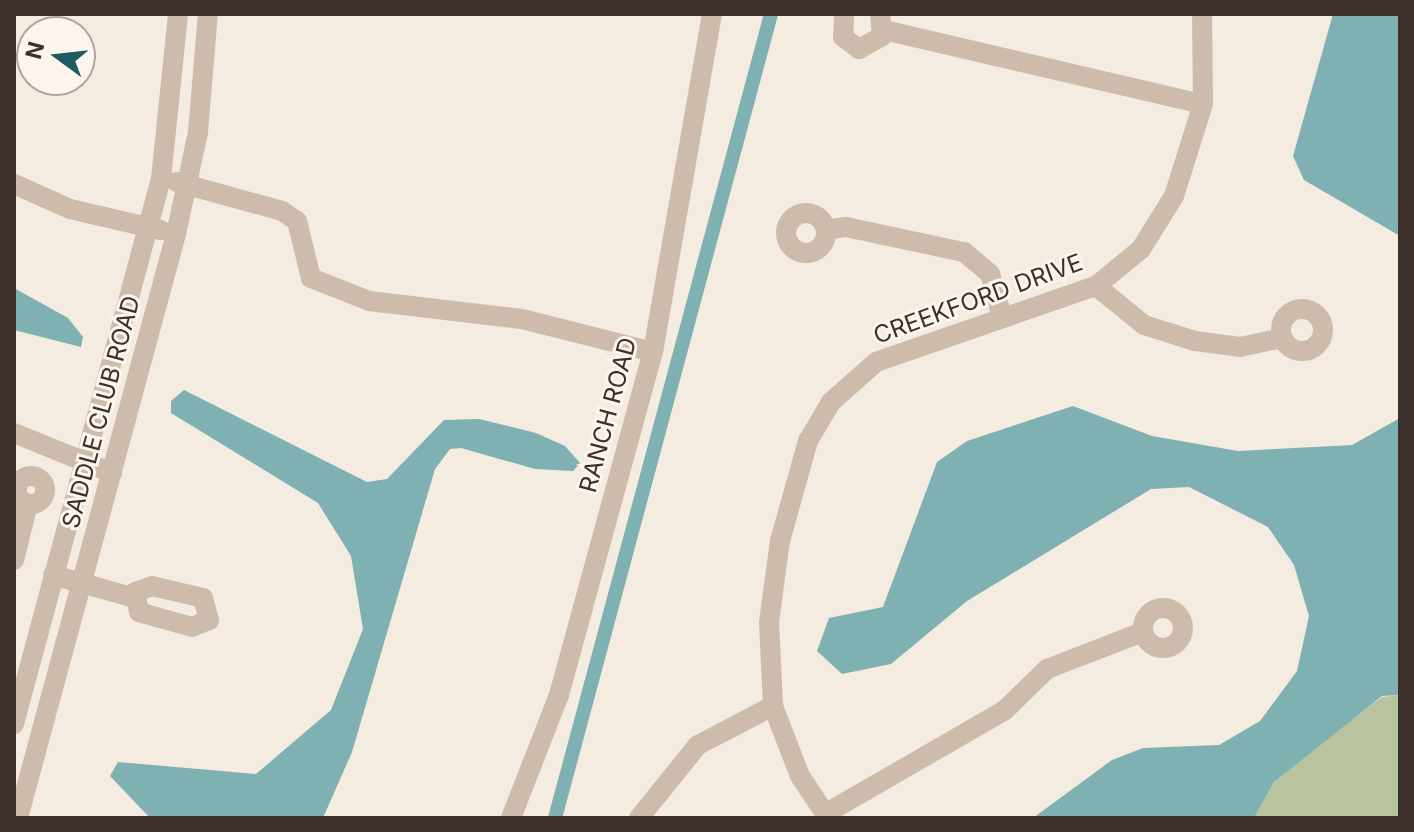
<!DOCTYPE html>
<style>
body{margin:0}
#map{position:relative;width:1414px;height:832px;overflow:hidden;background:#f4ebe1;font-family:Inter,sans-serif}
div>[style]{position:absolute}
.green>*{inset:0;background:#b8c4a0}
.water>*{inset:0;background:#7fb0b2}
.canal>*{height:14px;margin:-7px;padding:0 7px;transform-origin:7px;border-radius:7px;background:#7fb0b2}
.minor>*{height:20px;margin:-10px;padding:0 10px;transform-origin:10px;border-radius:10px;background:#cdbbac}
.minor>.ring{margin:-10px;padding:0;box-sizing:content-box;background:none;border:20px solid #cdbbac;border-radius:50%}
span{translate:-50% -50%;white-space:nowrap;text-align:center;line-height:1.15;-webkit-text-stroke:6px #fbf5ee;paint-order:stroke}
.street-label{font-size:24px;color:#3b302b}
.frame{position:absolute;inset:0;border:16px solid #3b302b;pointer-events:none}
.north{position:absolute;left:16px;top:16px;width:80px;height:80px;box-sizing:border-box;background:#fbf5ee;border:2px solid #aea6a0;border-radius:50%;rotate:285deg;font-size:22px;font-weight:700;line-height:32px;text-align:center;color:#3b302b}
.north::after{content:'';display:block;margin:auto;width:28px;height:36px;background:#1f5a5e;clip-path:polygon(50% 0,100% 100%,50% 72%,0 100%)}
</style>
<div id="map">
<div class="green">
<div style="clip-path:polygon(1400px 695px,1400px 818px,1254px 818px,1274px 782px,1328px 737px,1382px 697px)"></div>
</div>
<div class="water">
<div style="clip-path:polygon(1333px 14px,1400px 14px,1400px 236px,1304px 180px,1293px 156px)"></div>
<div style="clip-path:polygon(14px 288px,68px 318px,83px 337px,81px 347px,14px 330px)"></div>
<div style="clip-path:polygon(184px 390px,367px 482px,387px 479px,444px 420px,479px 419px,536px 433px,565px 446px,580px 463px,573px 471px,535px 469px,461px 448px,450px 449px,435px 469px,352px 752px,323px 818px,150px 818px,110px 776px,118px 762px,256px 774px,331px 710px,363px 629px,351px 556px,318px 503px,171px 413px,171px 401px)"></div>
<div style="clip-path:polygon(1073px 406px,1152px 436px,1238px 451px,1352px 445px,1400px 418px,1400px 695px,1382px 696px,1274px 782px,1254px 818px,1033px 818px,1112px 760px,1143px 748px,1219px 745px,1260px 721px,1297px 671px,1309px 616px,1294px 565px,1268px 527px,1189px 487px,1151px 489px,967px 601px,891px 664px,842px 674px,817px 651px,829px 618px,883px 607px,937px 462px,967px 441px)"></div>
</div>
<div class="canal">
<div style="left:555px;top:818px;width:833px;rotate:-74.96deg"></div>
</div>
<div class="minor">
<div style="left:844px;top:14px;width:23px;rotate:92deg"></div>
<div style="left:843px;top:37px;width:20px;rotate:37deg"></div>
<div style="left:859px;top:49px;width:26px;rotate:-29deg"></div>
<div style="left:882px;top:36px;width:22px;rotate:-95deg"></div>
<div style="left:884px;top:30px;width:327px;rotate:13.1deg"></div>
<div style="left:177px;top:182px;width:109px;rotate:15.4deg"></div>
<div style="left:282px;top:211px;width:18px;rotate:34deg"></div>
<div style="left:297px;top:221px;width:59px;rotate:76.2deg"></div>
<div style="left:311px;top:278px;width:62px;rotate:21.6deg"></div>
<div style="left:369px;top:301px;width:154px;rotate:6.7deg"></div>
<div style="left:522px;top:319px;width:135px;rotate:14.1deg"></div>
<div style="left:14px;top:184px;width:61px;rotate:24.1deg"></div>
<div style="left:70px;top:209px;width:93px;rotate:13deg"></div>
<div class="ring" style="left:786px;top:213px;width:20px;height:20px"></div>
<div style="left:826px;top:230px;width:20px;rotate:-9deg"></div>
<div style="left:846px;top:227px;width:121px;rotate:12deg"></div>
<div style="left:964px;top:252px;width:34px;rotate:40deg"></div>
<div style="left:990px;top:274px;width:45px;rotate:74.4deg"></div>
<div style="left:1096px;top:286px;width:62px;rotate:39.1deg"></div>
<div style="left:1144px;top:325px;width:53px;rotate:17.4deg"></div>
<div style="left:1195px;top:341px;width:45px;rotate:7.6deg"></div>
<div style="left:1240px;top:347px;width:43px;rotate:-12.1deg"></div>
<div class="ring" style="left:1281px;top:309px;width:22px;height:22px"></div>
<div style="left:14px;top:433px;width:106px;rotate:22.2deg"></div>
<div class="ring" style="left:17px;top:476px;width:8px;height:8px"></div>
<div style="left:14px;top:560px;width:58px;rotate:-76deg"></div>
<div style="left:53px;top:575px;width:82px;rotate:15.6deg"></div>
<div style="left:152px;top:586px;width:52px;rotate:13.2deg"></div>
<div style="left:203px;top:598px;width:23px;rotate:75deg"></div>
<div style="left:209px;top:620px;width:18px;rotate:158deg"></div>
<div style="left:192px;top:627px;width:55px;rotate:-164.2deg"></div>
<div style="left:139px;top:612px;width:20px;rotate:-101deg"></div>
<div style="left:135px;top:592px;width:18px;rotate:-19deg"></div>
<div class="ring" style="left:1143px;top:608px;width:20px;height:20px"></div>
<div style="left:14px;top:724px;width:564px;rotate:-74.91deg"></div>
<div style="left:161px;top:179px;width:166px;rotate:-84.1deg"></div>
<div style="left:825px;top:814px;width:208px;rotate:-30deg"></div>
<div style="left:1005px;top:710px;width:59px;rotate:-44.3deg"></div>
<div style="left:1047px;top:669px;width:103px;rotate:-21.1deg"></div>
<div style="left:18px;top:818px;width:605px;rotate:-74.86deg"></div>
<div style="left:176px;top:234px;width:104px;rotate:-77.8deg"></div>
<div style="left:198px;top:132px;width:118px;rotate:-85.2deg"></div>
<div style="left:511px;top:818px;width:132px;rotate:-68.7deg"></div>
<div style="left:559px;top:695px;width:356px;rotate:-74.7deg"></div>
<div style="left:653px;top:352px;width:343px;rotate:-80.1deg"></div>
<div style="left:639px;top:818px;width:94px;rotate:-51.1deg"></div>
<div style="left:698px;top:745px;width:85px;rotate:-27.5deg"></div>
<div style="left:828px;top:818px;width:50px;rotate:-123.7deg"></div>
<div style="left:800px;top:776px;width:75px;rotate:-111.1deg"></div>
<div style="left:773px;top:706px;width:84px;rotate:-92.7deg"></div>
<div style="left:769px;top:622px;width:82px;rotate:-82.3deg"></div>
<div style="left:780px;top:541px;width:104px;rotate:-74.4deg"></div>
<div style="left:808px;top:441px;width:45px;rotate:-59.5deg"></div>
<div style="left:831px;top:402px;width:60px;rotate:-41.6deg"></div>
<div style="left:876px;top:362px;width:233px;rotate:-19.1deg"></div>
<div style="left:1096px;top:286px;width:58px;rotate:-39.4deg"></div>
<div style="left:1141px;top:249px;width:62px;rotate:-58.1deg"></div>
<div style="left:1174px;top:196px;width:96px;rotate:-72.5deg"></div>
<div style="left:1203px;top:104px;width:90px;rotate:-90.6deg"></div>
</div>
<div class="street-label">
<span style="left:978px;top:299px;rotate:-20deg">CREEKFORD DRIVE</span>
<span style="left:101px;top:412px;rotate:-75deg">SADDLE CLUB ROAD</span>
<span style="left:608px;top:415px;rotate:-75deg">RANCH ROAD</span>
</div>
<div class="frame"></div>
<div class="north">N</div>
</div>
